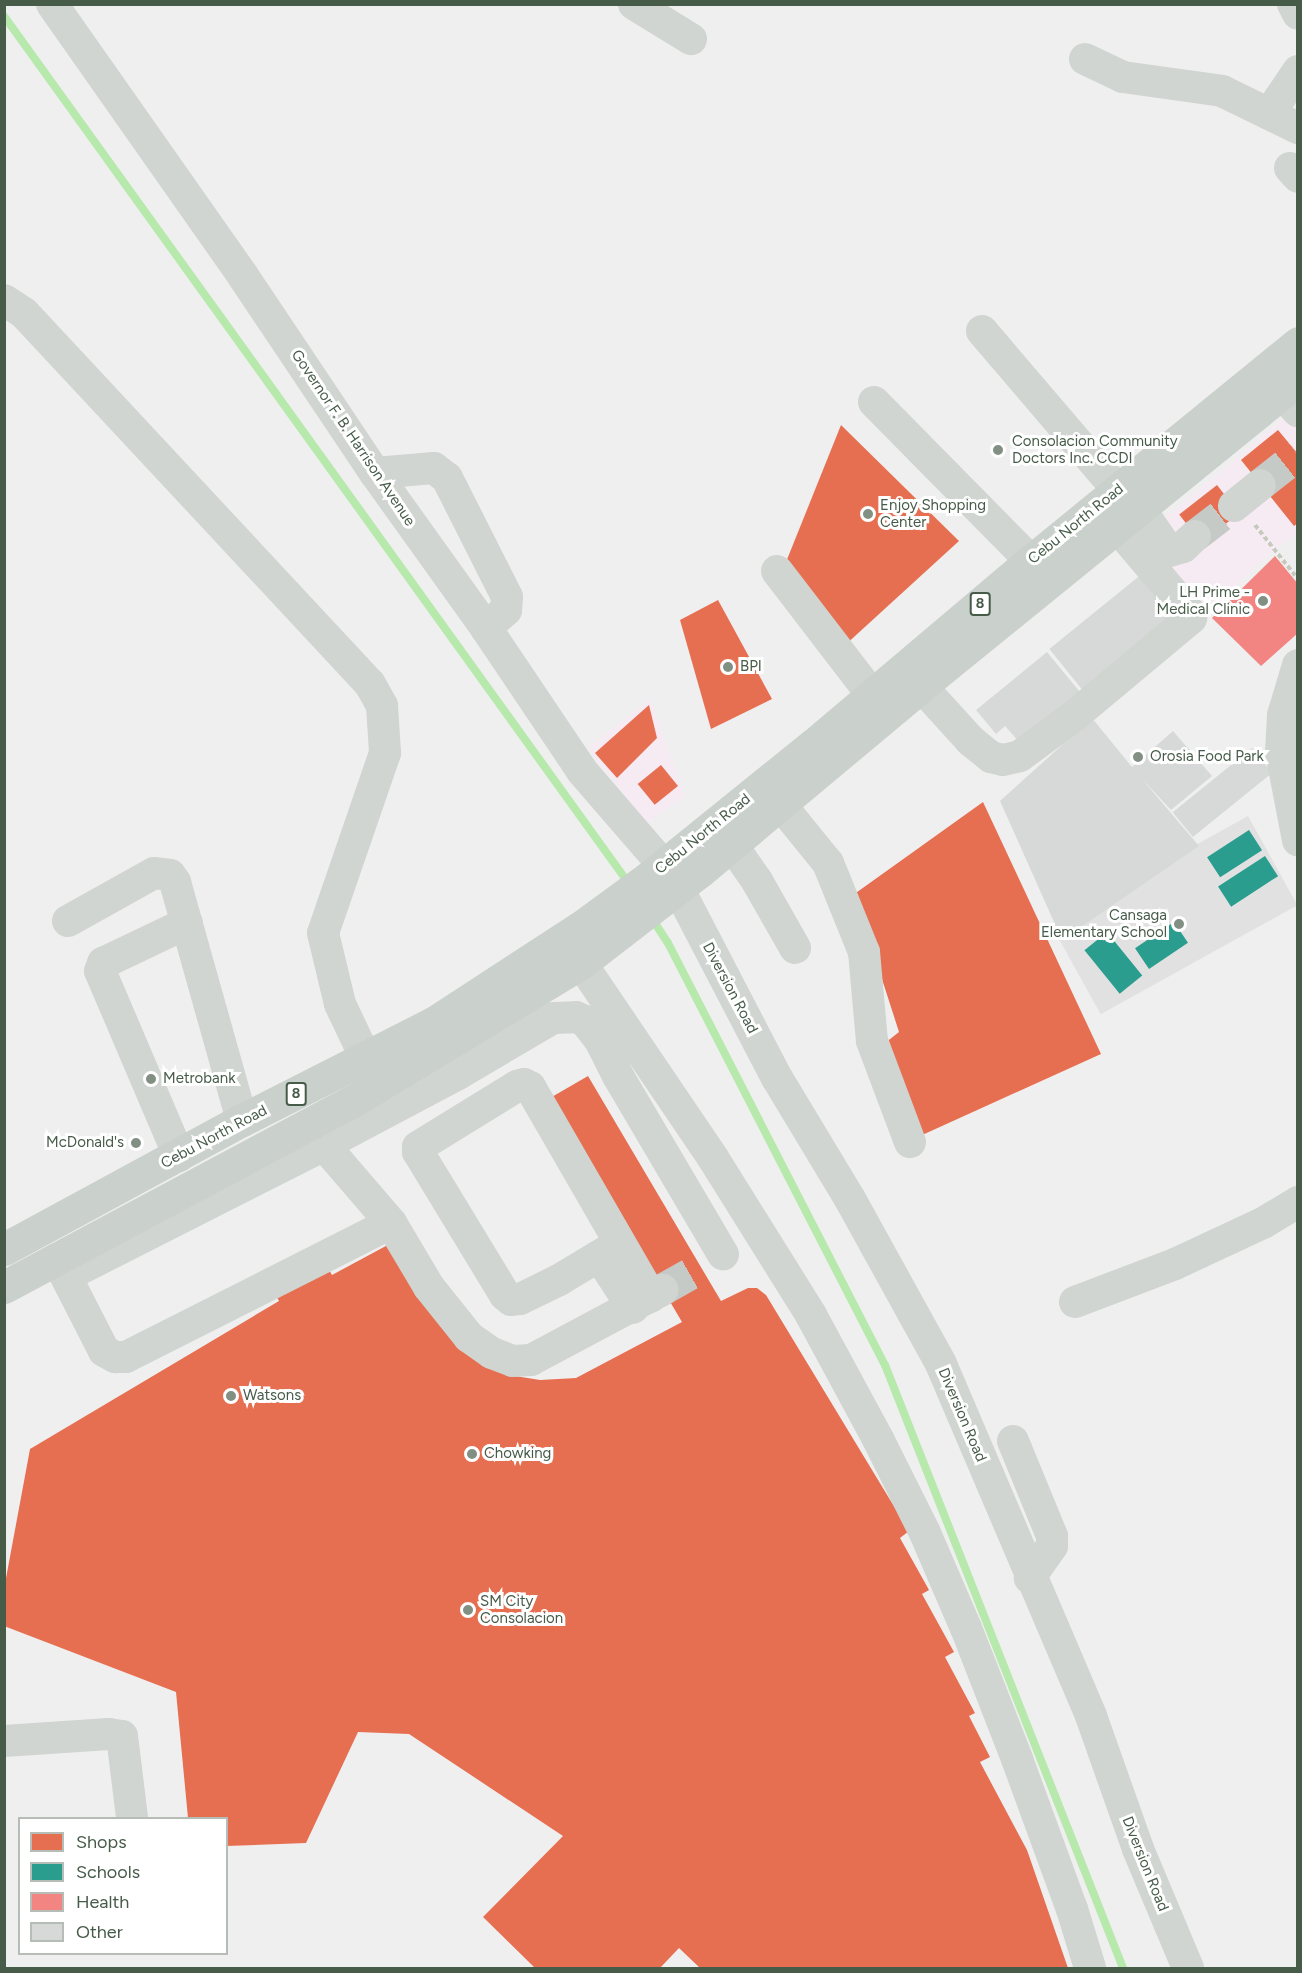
<!DOCTYPE html>
<style>
body{margin:0}
#map{position:relative;width:1302px;height:1973px;overflow:hidden;background:#f0eff0;font-family:Figtree,sans-serif}
div>[style]{position:absolute}
.commercial>*{inset:0;background:#f6ebf3}
.education>*{inset:0;background:#e1e1e2;transform-origin:0 0}
.shops>*{inset:0;background:#e76f51;transform-origin:0 0}
.schools>*{inset:0;background:#2a9d8f;transform-origin:0 0}
.health>*{inset:0;background:#f28482}
.stream>*{height:8px;margin:-4px;padding:0 4px;transform-origin:4px;border-radius:4px;background:#b6e9ab}
.building>*{inset:0;background:#d7d9d8;transform-origin:0 0}
.minor-tunnel>*{height:32px;margin-top:-16px;transform-origin:0;background:repeating-linear-gradient(90deg,#c6cac6 0 32px,transparent 0 48px)}
.path>*{height:4px;margin-top:-2px;transform-origin:0;background:repeating-linear-gradient(90deg,#c6cabd 0 4.5px,transparent 0 7.5px)}
.minor>*{height:32px;margin:-16px;padding:0 16px;transform-origin:16px;border-radius:16px;background:#d0d5d1}
.major>*{height:33px;margin:-16.5px;padding:0 16.5px;transform-origin:16.5px;border-radius:16.5px;background:#cad0cb}
.dots>*{width:16px;height:16px;translate:-50% -50%;box-sizing:border-box;border:3px solid #fff;border-radius:50%}
span{translate:-50% -50%;white-space:nowrap;text-align:center;line-height:1.15;-webkit-text-stroke:6px #fff;paint-order:stroke}
.shield-label span{padding:2px 4px;background:#fff;border:2px solid;border-radius:4px;-webkit-text-stroke-width:0}
.shield-label{font-size:14px;color:#475b49;font-weight:700}
.street-label{font-size:15px;color:#475b49}
.poi-label{font-size:15px;color:#475b49}
.left{translate:0 -50%;text-align:left}
.right{translate:-100% -50%;text-align:right}
.frame{position:absolute;inset:0;border:6px solid #475b49;pointer-events:none}
.legend{position:absolute;left:18px;top:1817px;width:210px;height:138px;box-sizing:border-box;background:#fff;border:2px solid #b5bdb6;margin:0;padding:8px 10px;list-style:none;font-size:18px;color:#475b49}
.legend li{display:flex;align-items:center;gap:12px;height:30px}
.legend b{width:30px;border:2px solid #b5bdb6}
</style>
<div id="map">
<div class="commercial">
<div style="clip-path:polygon(1297px 407px,1297px 533px,1273px 551px,1196px 623px,1132px 547px)"></div>
<div style="clip-path:polygon(650px 699px,685px 796px,646px 823px,588px 748px)"></div>
</div>
<div class="education">
<div style="left:1248px;top:816px;width:102px;height:225px;rotate:61deg"></div>
</div>
<div class="shops">
<div style="clip-path:polygon(841px 425px,959px 541px,843px 647px,782px 572px)"></div>
<div style="clip-path:polygon(1278px 430px,1298px 454px,1298px 523px,1294px 526px,1241px 460px)"></div>
<div style="left:1217px;top:485px;width:36px;height:48px;rotate:52deg"></div>
<div style="clip-path:polygon(718px 600px,772px 699px,711px 729px,680px 620px)"></div>
<div style="clip-path:polygon(649px 705px,657px 738px,617px 778px,595px 753px)"></div>
<div style="left:661px;top:765px;width:27px;height:30px;rotate:51deg"></div>
<div style="clip-path:polygon(983px 802px,1101px 1054px,920px 1136px,880px 1047px,899px 1032px,881px 976px,846px 900px)"></div>
<div style="clip-path:polygon(588px 1076px,721px 1301px,748px 1288px,757px 1288px,766px 1295px,909px 1531px,900px 1538px,929px 1590px,922px 1594px,954px 1652px,945px 1657px,975px 1713px,969px 1716px,990px 1757px,980px 1762px,1027px 1850px,1068px 1968px,700px 1968px,679px 1948px,660px 1968px,535px 1968px,483px 1917px,563px 1836px,409px 1734px,358px 1732px,306px 1843px,226px 1846px,226px 1818px,188px 1818px,176px 1692px,4px 1626px,4px 1589px,30px 1449px,279px 1301px,273px 1290px,323px 1259px,332px 1275px,397px 1240px,515px 1376px,540px 1380px,576px 1378px,682px 1322px,550px 1098px)"></div>
</div>
<div class="schools">
<div style="left:1249px;top:830px;width:24px;height:50px;rotate:57deg"></div>
<div style="left:1265px;top:856px;width:24px;height:56px;rotate:57deg"></div>
<div style="left:1174px;top:922px;width:25px;height:47px;rotate:56deg"></div>
<div style="left:1107px;top:932px;width:56px;height:29px;rotate:51deg"></div>
</div>
<div class="health">
<div style="clip-path:polygon(1275px 556px,1298px 584px,1298px 633px,1261px 666px,1212px 618px)"></div>
</div>
<div class="stream">
<div style="left:4px;top:16px;width:1070px;rotate:54.24deg"></div>
<div style="left:651px;top:917px;width:31px;rotate:57deg"></div>
<div style="left:668px;top:943px;width:475px;rotate:62.8deg"></div>
<div style="left:885px;top:1365px;width:648px;rotate:68.46deg"></div>
</div>
<div class="building">
<div style="left:1148px;top:569px;width:58px;height:127px;rotate:51deg"></div>
<div style="clip-path:polygon(1047px 652px,1080px 692px,1019px 742px,1005px 726px,996px 734px,976px 710px)"></div>
<div style="clip-path:polygon(1092px 718px,1132px 767px,1173px 731px,1212px 776px,1171px 810px,1142px 779px,1199px 846px,1062px 940px,1000px 801px)"></div>
<div style="left:1252px;top:748px;width:32px;height:102px;rotate:51deg"></div>
</div>
<div class="minor-tunnel">
<div style="left:1260px;top:485px;width:48px;rotate:-38.3deg"></div>
<div style="left:1195px;top:536px;width:49px;rotate:-37.6deg"></div>
<div style="left:662px;top:1290px;width:45px;rotate:-29.4deg"></div>
</div>
<div class="path">
<div style="left:1255px;top:525px;width:69px;rotate:51.5deg"></div>
</div>
<div class="minor">
<div style="left:52px;top:4px;width:332px;rotate:54.9deg"></div>
<div style="left:243px;top:276px;width:237px;rotate:56.2deg"></div>
<div style="left:375px;top:473px;width:191px;rotate:54.4deg"></div>
<div style="left:486px;top:628px;width:172px;rotate:56.1deg"></div>
<div style="left:582px;top:771px;width:124px;rotate:49.2deg"></div>
<div style="left:634px;top:4px;width:67px;rotate:31.6deg"></div>
<div style="left:1293px;top:4px;width:11px;rotate:63deg"></div>
<div style="left:1085px;top:59px;width:42px;rotate:25.3deg"></div>
<div style="left:1123px;top:77px;width:100px;rotate:8deg"></div>
<div style="left:1222px;top:91px;width:85px;rotate:26deg"></div>
<div style="left:1269px;top:114px;width:52px;rotate:-56deg"></div>
<div style="left:1290px;top:168px;width:12px;rotate:48deg"></div>
<div style="left:4px;top:300px;width:24px;rotate:33deg"></div>
<div style="left:24px;top:313px;width:507px;rotate:47deg"></div>
<div style="left:370px;top:684px;width:25px;rotate:61deg"></div>
<div style="left:382px;top:706px;width:47px;rotate:86.3deg"></div>
<div style="left:385px;top:753px;width:190px;rotate:109deg"></div>
<div style="left:323px;top:933px;width:73px;rotate:76.5deg"></div>
<div style="left:340px;top:1004px;width:59px;rotate:64.7deg"></div>
<div style="left:982px;top:331px;width:209px;rotate:49.5deg"></div>
<div style="left:1281px;top:393px;width:25px;rotate:47deg"></div>
<div style="left:874px;top:402px;width:223px;rotate:45.4deg"></div>
<div style="left:375px;top:473px;width:59px;rotate:-4.8deg"></div>
<div style="left:434px;top:468px;width:16px;rotate:38deg"></div>
<div style="left:447px;top:478px;width:133px;rotate:63.2deg"></div>
<div style="left:507px;top:597px;width:13px;rotate:94deg"></div>
<div style="left:506px;top:610px;width:27px;rotate:138deg"></div>
<div style="left:1234px;top:506px;width:33px;rotate:-39deg"></div>
<div style="left:1140px;top:509px;width:51px;rotate:55.4deg"></div>
<div style="left:1169px;top:551px;width:15px;rotate:-16deg"></div>
<div style="left:1183px;top:547px;width:16px;rotate:-43deg"></div>
<div style="left:777px;top:571px;width:156px;rotate:52.5deg"></div>
<div style="left:1298px;top:665px;width:52px;rotate:106.7deg"></div>
<div style="left:1283px;top:715px;width:37px;rotate:93deg"></div>
<div style="left:1281px;top:752px;width:90px;rotate:79.1deg"></div>
<div style="left:921px;top:686px;width:74px;rotate:47.7deg"></div>
<div style="left:971px;top:741px;width:26px;rotate:39deg"></div>
<div style="left:991px;top:757px;width:12px;rotate:14deg"></div>
<div style="left:1003px;top:760px;width:17px;rotate:-13deg"></div>
<div style="left:1020px;top:756px;width:67px;rotate:-36.5deg"></div>
<div style="left:1074px;top:716px;width:153px;rotate:-39.9deg"></div>
<div style="left:1191px;top:618px;width:5px;rotate:-101deg"></div>
<div style="left:1190px;top:613px;width:113px;rotate:-130.3deg"></div>
<div style="left:780px;top:804px;width:76px;rotate:50.9deg"></div>
<div style="left:828px;top:863px;width:96px;rotate:68deg"></div>
<div style="left:864px;top:952px;width:89px;rotate:84.9deg"></div>
<div style="left:872px;top:1041px;width:108px;rotate:69.4deg"></div>
<div style="left:732px;top:845px;width:44px;rotate:55.2deg"></div>
<div style="left:757px;top:881px;width:77px;rotate:60.4deg"></div>
<div style="left:678px;top:888px;width:214px;rotate:62.5deg"></div>
<div style="left:777px;top:1078px;width:141px;rotate:58.9deg"></div>
<div style="left:850px;top:1199px;width:188px;rotate:61.1deg"></div>
<div style="left:941px;top:1364px;width:383px;rotate:66.9deg"></div>
<div style="left:1091px;top:1716px;width:141px;rotate:70.5deg"></div>
<div style="left:1138px;top:1849px;width:129px;rotate:67.2deg"></div>
<div style="left:68px;top:921px;width:98px;rotate:-29.2deg"></div>
<div style="left:154px;top:873px;width:16px;rotate:7deg"></div>
<div style="left:170px;top:875px;width:9px;rotate:54deg"></div>
<div style="left:175px;top:882px;width:247px;rotate:74.3deg"></div>
<div style="left:581px;top:963px;width:235px;rotate:55.9deg"></div>
<div style="left:713px;top:1158px;width:185px;rotate:58deg"></div>
<div style="left:811px;top:1315px;width:141px;rotate:61.6deg"></div>
<div style="left:878px;top:1439px;width:105px;rotate:63.4deg"></div>
<div style="left:925px;top:1533px;width:103px;rotate:66.7deg"></div>
<div style="left:966px;top:1628px;width:141px;rotate:68.7deg"></div>
<div style="left:1017px;top:1759px;width:160px;rotate:69.9deg"></div>
<div style="left:1072px;top:1909px;width:62px;rotate:73deg"></div>
<div style="left:324px;top:1145px;width:103px;rotate:49.3deg"></div>
<div style="left:391px;top:1223px;width:74px;rotate:59.3deg"></div>
<div style="left:429px;top:1287px;width:64px;rotate:51.3deg"></div>
<div style="left:469px;top:1337px;width:28px;rotate:35deg"></div>
<div style="left:492px;top:1353px;width:22px;rotate:21deg"></div>
<div style="left:513px;top:1361px;width:18px;rotate:-3deg"></div>
<div style="left:531px;top:1360px;width:149px;rotate:-28.1deg"></div>
<div style="left:179px;top:1156px;width:201px;rotate:-113.1deg"></div>
<div style="left:100px;top:971px;width:9px;rotate:-69deg"></div>
<div style="left:103px;top:963px;width:93px;rotate:-25.5deg"></div>
<div style="left:619px;top:1244px;width:70px;rotate:149deg"></div>
<div style="left:559px;top:1280px;width:43px;rotate:154deg"></div>
<div style="left:520px;top:1299px;width:9px;rotate:174deg"></div>
<div style="left:511px;top:1300px;width:8px;rotate:-140deg"></div>
<div style="left:505px;top:1295px;width:167px;rotate:-121.3deg"></div>
<div style="left:418px;top:1152px;width:5px;rotate:-90deg"></div>
<div style="left:418px;top:1147px;width:116px;rotate:-31.6deg"></div>
<div style="left:517px;top:1086px;width:7px;rotate:-16deg"></div>
<div style="left:524px;top:1084px;width:7px;rotate:27deg"></div>
<div style="left:530px;top:1087px;width:242px;rotate:60deg"></div>
<div style="left:599px;top:1256px;width:62px;rotate:56.8deg"></div>
<div style="left:57px;top:1259px;width:103px;rotate:62.9deg"></div>
<div style="left:104px;top:1351px;width:13px;rotate:29deg"></div>
<div style="left:115px;top:1357px;width:11px"></div>
<div style="left:126px;top:1357px;width:297px;rotate:-26.8deg"></div>
<div style="left:68px;top:1275px;width:287px;rotate:-26.9deg"></div>
<div style="left:324px;top:1145px;width:152px;rotate:-27.9deg"></div>
<div style="left:458px;top:1074px;width:110px;rotate:-30.5deg"></div>
<div style="left:553px;top:1018px;width:23px;rotate:-2deg"></div>
<div style="left:576px;top:1017px;width:10px;rotate:24deg"></div>
<div style="left:585px;top:1021px;width:24px;rotate:52deg"></div>
<div style="left:600px;top:1040px;width:40px;rotate:63.4deg"></div>
<div style="left:618px;top:1076px;width:207px;rotate:59.5deg"></div>
<div style="left:1075px;top:1302px;width:107px;rotate:-20.8deg"></div>
<div style="left:1175px;top:1264px;width:97px;rotate:-25deg"></div>
<div style="left:1263px;top:1223px;width:41px;rotate:-31deg"></div>
<div style="left:1013px;top:1441px;width:103px;rotate:67.7deg"></div>
<div style="left:1052px;top:1536px;width:10px;rotate:90deg"></div>
<div style="left:1052px;top:1546px;width:39px;rotate:125deg"></div>
<div style="left:4px;top:1741px;width:105px;rotate:-3.8deg"></div>
<div style="left:109px;top:1734px;width:13px;rotate:9deg"></div>
<div style="left:122px;top:1736px;width:83px;rotate:83deg"></div>
</div>
<div class="major">
<div style="left:4px;top:1249px;width:271px;rotate:-28.5deg"></div>
<div style="left:242px;top:1120px;width:216px;rotate:-26.9deg"></div>
<div style="left:435px;top:1022px;width:174px;rotate:-33.1deg"></div>
<div style="left:581px;top:927px;width:83px;rotate:-36.2deg"></div>
<div style="left:648px;top:878px;width:212px;rotate:-38.9deg"></div>
<div style="left:813px;top:745px;width:285px;rotate:-40.2deg"></div>
<div style="left:1031px;top:561px;width:345px;rotate:-39.2deg"></div>
<div style="left:4px;top:1287px;width:395px;rotate:-28.1deg"></div>
<div style="left:353px;top:1101px;width:267px;rotate:-31.2deg"></div>
<div style="left:581px;top:963px;width:150px;rotate:-37.7deg"></div>
<div style="left:700px;top:871px;width:288px;rotate:-39.9deg"></div>
<div style="left:921px;top:686px;width:486px;rotate:-39.1deg"></div>
</div>
<div class="dots">
<div style="left:998px;top:450px;background:#828f83"></div>
<div style="left:868px;top:514px;background:#828f83"></div>
<div style="left:1263px;top:601px;background:#828f83"></div>
<div style="left:728px;top:667px;background:#828f83"></div>
<div style="left:1138px;top:757px;background:#828f83"></div>
<div style="left:1179px;top:924px;background:#828f83"></div>
<div style="left:151px;top:1079px;background:#828f83"></div>
<div style="left:136px;top:1143px;background:#828f83"></div>
<div style="left:231px;top:1396px;background:#828f83"></div>
<div style="left:472px;top:1454px;background:#828f83"></div>
<div style="left:468px;top:1610px;background:#828f83"></div>
</div>
<div class="shield-label">
<span style="left:980px;top:604px">8</span>
<span style="left:296px;top:1094px">8</span>
</div>
<div class="street-label">
<span style="left:353px;top:438px;rotate:56deg">Governor F. B. Harrison Avenue</span>
<span style="left:1076px;top:524px;rotate:-39deg">Cebu North Road</span>
<span style="left:703px;top:834px;rotate:-39deg">Cebu North Road</span>
<span style="left:730px;top:988px;rotate:62deg">Diversion Road</span>
<span style="left:214px;top:1137px;rotate:-28deg">Cebu North Road</span>
<span style="left:962px;top:1415px;rotate:67deg">Diversion Road</span>
<span style="left:1145px;top:1864px;rotate:68deg">Diversion Road</span>
</div>
<div class="poi-label">
<span class="left" style="left:1012px;top:450px">Consolacion Community<br>Doctors Inc. CCDI</span>
<span class="left" style="left:880px;top:514px">Enjoy Shopping<br>Center</span>
<span class="right" style="left:1250px;top:601px">LH Prime -<br>Medical Clinic</span>
<span class="left" style="left:740px;top:667px">BPI</span>
<span class="left" style="left:1150px;top:757px">Orosia Food Park</span>
<span class="right" style="left:1167px;top:924px">Cansaga<br>Elementary School</span>
<span class="left" style="left:163px;top:1079px">Metrobank</span>
<span class="right" style="left:124px;top:1143px">McDonald's</span>
<span class="left" style="left:243px;top:1396px">Watsons</span>
<span class="left" style="left:484px;top:1454px">Chowking</span>
<span class="left" style="left:480px;top:1610px">SM City<br>Consolacion</span>
</div>
<div class="frame"></div>
<ul class="legend">
<li><b style="height:16px;background:#e76f51"></b>Shops</li>
<li><b style="height:16px;background:#2a9d8f"></b>Schools</li>
<li><b style="height:16px;background:#f28482"></b>Health</li>
<li><b style="height:16px;background:#d7d9d8"></b>Other</li>
</ul>
</div>
